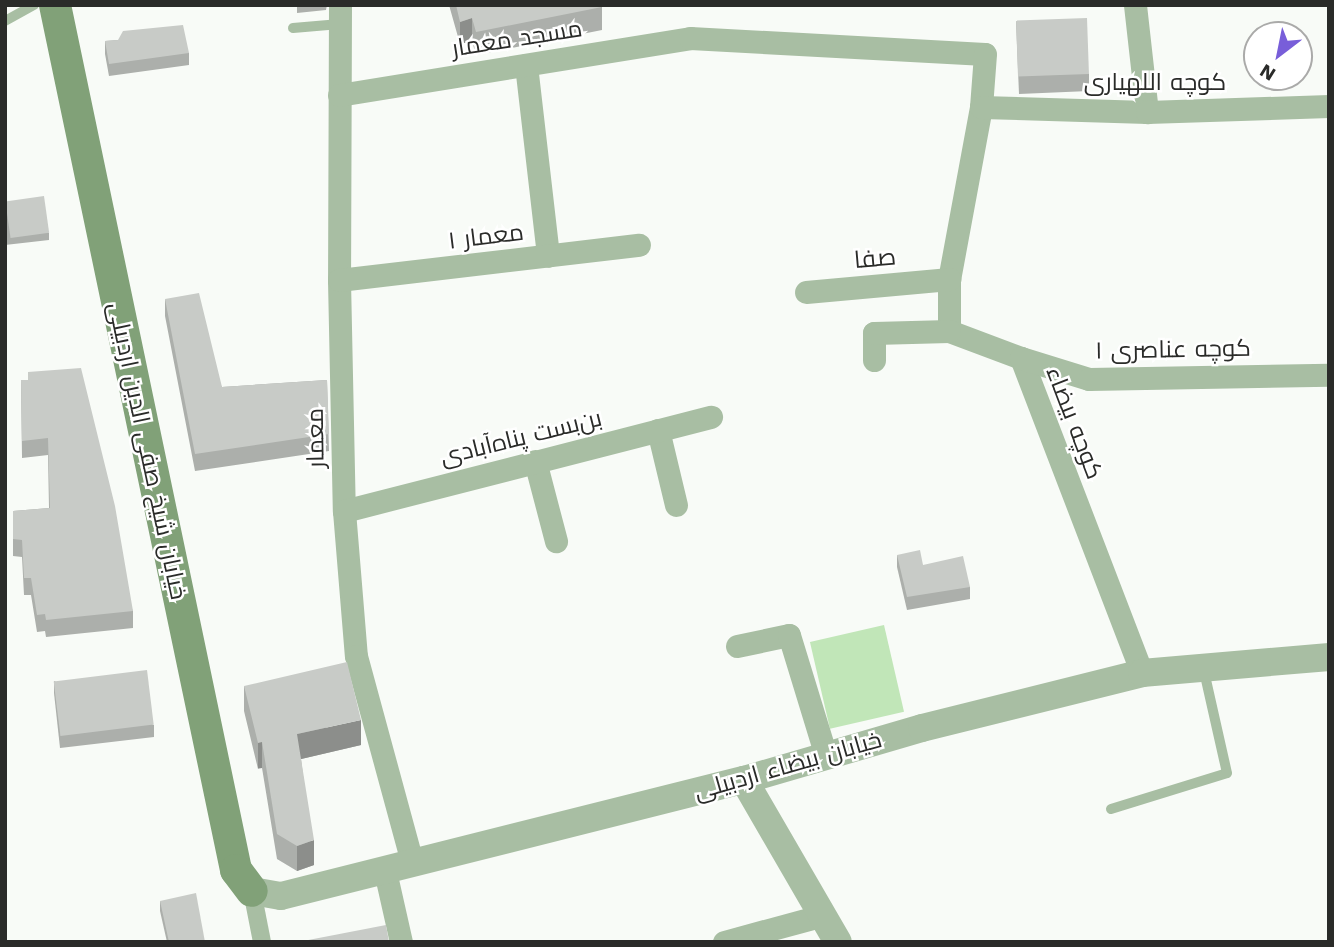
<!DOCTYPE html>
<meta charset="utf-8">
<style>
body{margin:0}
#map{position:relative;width:1334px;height:947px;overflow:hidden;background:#f8fbf7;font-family:"Work Sans",Cairo,sans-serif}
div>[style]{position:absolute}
.green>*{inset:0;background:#c1e6b8;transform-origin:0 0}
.service>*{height:10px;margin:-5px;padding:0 5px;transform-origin:5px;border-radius:5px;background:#a8bea3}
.pedestrian>*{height:18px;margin:-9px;padding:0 9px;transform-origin:9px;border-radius:9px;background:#a8bea3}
.minor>*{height:23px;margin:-11.5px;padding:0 11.5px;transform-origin:11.5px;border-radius:11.5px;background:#a8bea3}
.tertiary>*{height:28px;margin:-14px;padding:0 14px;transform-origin:14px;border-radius:14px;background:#a8bea3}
.secondary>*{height:32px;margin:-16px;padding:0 16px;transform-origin:16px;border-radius:16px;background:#81a178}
.wall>*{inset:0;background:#acafab}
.shaded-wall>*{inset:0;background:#8c8e8b;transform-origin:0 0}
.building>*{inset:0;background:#c8cbc7;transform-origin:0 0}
span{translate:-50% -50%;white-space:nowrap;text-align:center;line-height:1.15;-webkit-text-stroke:5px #fff;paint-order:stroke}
.street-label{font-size:24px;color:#2a2b29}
.frame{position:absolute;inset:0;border:7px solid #2a2b29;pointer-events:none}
.north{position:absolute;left:1243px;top:21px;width:70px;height:70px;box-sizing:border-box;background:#fff;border:2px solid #aaaaa9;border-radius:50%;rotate:212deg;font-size:19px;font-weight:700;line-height:28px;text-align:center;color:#2a2b29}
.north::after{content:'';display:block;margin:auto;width:24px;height:32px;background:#785ed9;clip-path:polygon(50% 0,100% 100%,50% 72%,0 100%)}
</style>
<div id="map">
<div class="green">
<div style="left:884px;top:625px;width:89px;height:76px;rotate:77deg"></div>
</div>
<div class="service">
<div style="left:5px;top:21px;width:33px;rotate:-29deg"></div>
<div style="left:293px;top:28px;width:47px;rotate:-4.9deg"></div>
<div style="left:1111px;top:809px;width:121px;rotate:-17.2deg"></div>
<div style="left:1227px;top:773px;width:105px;rotate:-102.7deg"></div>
</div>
<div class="pedestrian">
<div style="left:252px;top:891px;width:52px;rotate:78.9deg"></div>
</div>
<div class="minor">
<div style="left:340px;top:5px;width:275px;rotate:90.2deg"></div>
<div style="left:339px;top:280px;width:231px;rotate:88.8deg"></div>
<div style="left:344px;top:511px;width:145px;rotate:85.3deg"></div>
<div style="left:356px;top:656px;width:213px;rotate:74.8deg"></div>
<div style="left:1135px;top:5px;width:108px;rotate:83.6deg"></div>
<div style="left:526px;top:65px;width:192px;rotate:83.4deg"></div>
<div style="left:339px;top:95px;width:356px;rotate:-9.2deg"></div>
<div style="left:690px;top:38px;width:295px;rotate:3.1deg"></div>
<div style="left:985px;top:54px;width:53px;rotate:94.3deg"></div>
<div style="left:981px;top:107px;width:175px;rotate:100.5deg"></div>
<div style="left:949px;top:279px;width:52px;rotate:90deg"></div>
<div style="left:949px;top:331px;width:77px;rotate:20.6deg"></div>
<div style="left:1021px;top:358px;width:337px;rotate:69deg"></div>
<div style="left:981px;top:107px;width:166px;rotate:1.7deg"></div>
<div style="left:1147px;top:112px;width:182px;rotate:-1.9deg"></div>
<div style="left:339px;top:280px;width:302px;rotate:-6.7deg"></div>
<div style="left:806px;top:292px;width:144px;rotate:-5.2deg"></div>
<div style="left:1021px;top:358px;width:71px;rotate:17.2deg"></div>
<div style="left:1089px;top:379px;width:240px;rotate:-1deg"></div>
<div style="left:874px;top:360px;width:27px;rotate:-90deg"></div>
<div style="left:874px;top:333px;width:75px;rotate:-1.5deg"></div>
<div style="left:658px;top:430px;width:77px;rotate:76.5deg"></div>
<div style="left:535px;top:461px;width:83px;rotate:75.3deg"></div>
<div style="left:344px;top:511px;width:379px;rotate:-14.4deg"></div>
<div style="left:737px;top:646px;width:53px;rotate:-11.9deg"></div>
<div style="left:789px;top:635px;width:127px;rotate:73deg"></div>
<div style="left:385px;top:871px;width:73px;rotate:77.3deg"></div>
<div style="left:724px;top:942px;width:99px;rotate:-15.2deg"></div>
</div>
<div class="tertiary">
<div style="left:744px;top:780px;width:187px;rotate:59.9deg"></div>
<div style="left:252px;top:891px;width:29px;rotate:10deg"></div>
<div style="left:281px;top:896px;width:477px;rotate:-14.1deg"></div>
<div style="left:744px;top:780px;width:185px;rotate:-16.3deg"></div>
<div style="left:922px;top:728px;width:227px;rotate:-14deg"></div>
<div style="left:1142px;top:673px;width:188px;rotate:-4.9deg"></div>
</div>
<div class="secondary">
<div style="left:55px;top:5px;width:884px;rotate:78.18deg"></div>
<div style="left:236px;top:870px;width:26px;rotate:53deg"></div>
</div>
<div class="wall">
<div style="clip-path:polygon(297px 5px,327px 5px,326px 10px,297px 13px)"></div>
<div style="clip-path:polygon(449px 5px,602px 5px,602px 30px,476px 55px,472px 41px,460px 44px)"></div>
<div style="clip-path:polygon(1016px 21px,1089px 74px,1089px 91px,1019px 94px)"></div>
<div style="clip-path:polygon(118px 40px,189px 53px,189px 65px,109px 76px,105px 54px,105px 41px)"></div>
<div style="clip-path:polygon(5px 202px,49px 233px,49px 240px,5px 245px)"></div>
<div style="clip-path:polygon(165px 299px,222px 387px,327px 380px,329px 451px,195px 471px,165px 316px)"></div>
<div style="clip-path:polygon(21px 380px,133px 611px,133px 628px,46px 637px,45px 631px,37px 632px,31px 595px,24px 595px,22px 557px,13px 556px,13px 511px,49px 508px,48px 455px,22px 458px)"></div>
<div style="clip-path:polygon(897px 555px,923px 565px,970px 587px,970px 599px,907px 610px,897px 567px)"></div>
<div style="clip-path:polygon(54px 681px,154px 725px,154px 737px,60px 748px,54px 693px)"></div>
<div style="clip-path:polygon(244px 686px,361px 745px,301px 759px,314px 865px,297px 871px,277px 859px,262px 768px,258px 769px,244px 711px)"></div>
<div style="clip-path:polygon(160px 901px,205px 942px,167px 942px,160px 911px)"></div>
</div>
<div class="shaded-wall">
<div style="clip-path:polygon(472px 18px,472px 41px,460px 44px,460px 22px)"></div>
<div style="clip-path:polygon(361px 720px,361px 745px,297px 760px,297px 734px)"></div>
<div style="left:262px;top:742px;width:26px;height:4px;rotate:90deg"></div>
<div style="clip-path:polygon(314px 840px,314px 865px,297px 871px,297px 846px)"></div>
</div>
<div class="building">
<div style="clip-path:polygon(456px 5px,602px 5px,602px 7px,476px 32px,472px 18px,460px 22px)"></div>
<div style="left:1087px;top:18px;width:56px;height:71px;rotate:88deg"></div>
<div style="clip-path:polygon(183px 25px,189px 53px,109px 64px,105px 41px,118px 40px,123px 31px)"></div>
<div style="left:44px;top:196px;width:37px;height:39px;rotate:82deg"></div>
<div style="clip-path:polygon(199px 293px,222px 387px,327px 380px,329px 434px,195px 454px,165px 299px)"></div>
<div style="clip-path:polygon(81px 368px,115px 506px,133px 611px,46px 620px,45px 614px,37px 615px,31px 578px,24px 578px,22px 540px,13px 539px,13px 511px,50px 508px,48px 438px,22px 441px,21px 380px,28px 380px,28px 372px)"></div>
<div style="clip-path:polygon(920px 550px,923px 565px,963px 556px,970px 587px,907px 597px,897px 555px)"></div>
<div style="clip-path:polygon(347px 662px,361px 720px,297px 734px,314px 840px,297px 846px,277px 834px,262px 742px,258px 743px,244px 686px)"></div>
<div style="left:147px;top:670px;width:55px;height:94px;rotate:83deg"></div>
<div style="clip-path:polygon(196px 893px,205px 942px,169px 942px,160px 901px)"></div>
<div style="clip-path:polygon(386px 925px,389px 942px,298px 942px)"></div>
</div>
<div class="street-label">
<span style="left:517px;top:39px;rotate:-9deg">مسجد معمار</span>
<span style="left:1155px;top:83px">کوچه اللهیاری</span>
<span style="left:486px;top:237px;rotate:-7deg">معمار ۱</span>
<span style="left:875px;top:259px;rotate:-5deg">صفا</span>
<span style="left:1173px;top:350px;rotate:-1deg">کوچه عناصری ۱</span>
<span style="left:1074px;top:423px;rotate:69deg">کوچه بیضاء</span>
<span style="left:316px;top:438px;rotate:-91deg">معمار</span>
<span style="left:521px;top:438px;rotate:-14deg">بن‌بست پناه‌آبادی</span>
<span style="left:147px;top:451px;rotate:78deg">خیابان شیخ صفی الدین اردبیلی</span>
<span style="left:788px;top:766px;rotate:-16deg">خیابان بیضاء اردبیلی</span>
</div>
<div class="frame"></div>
<div class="north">N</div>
</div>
